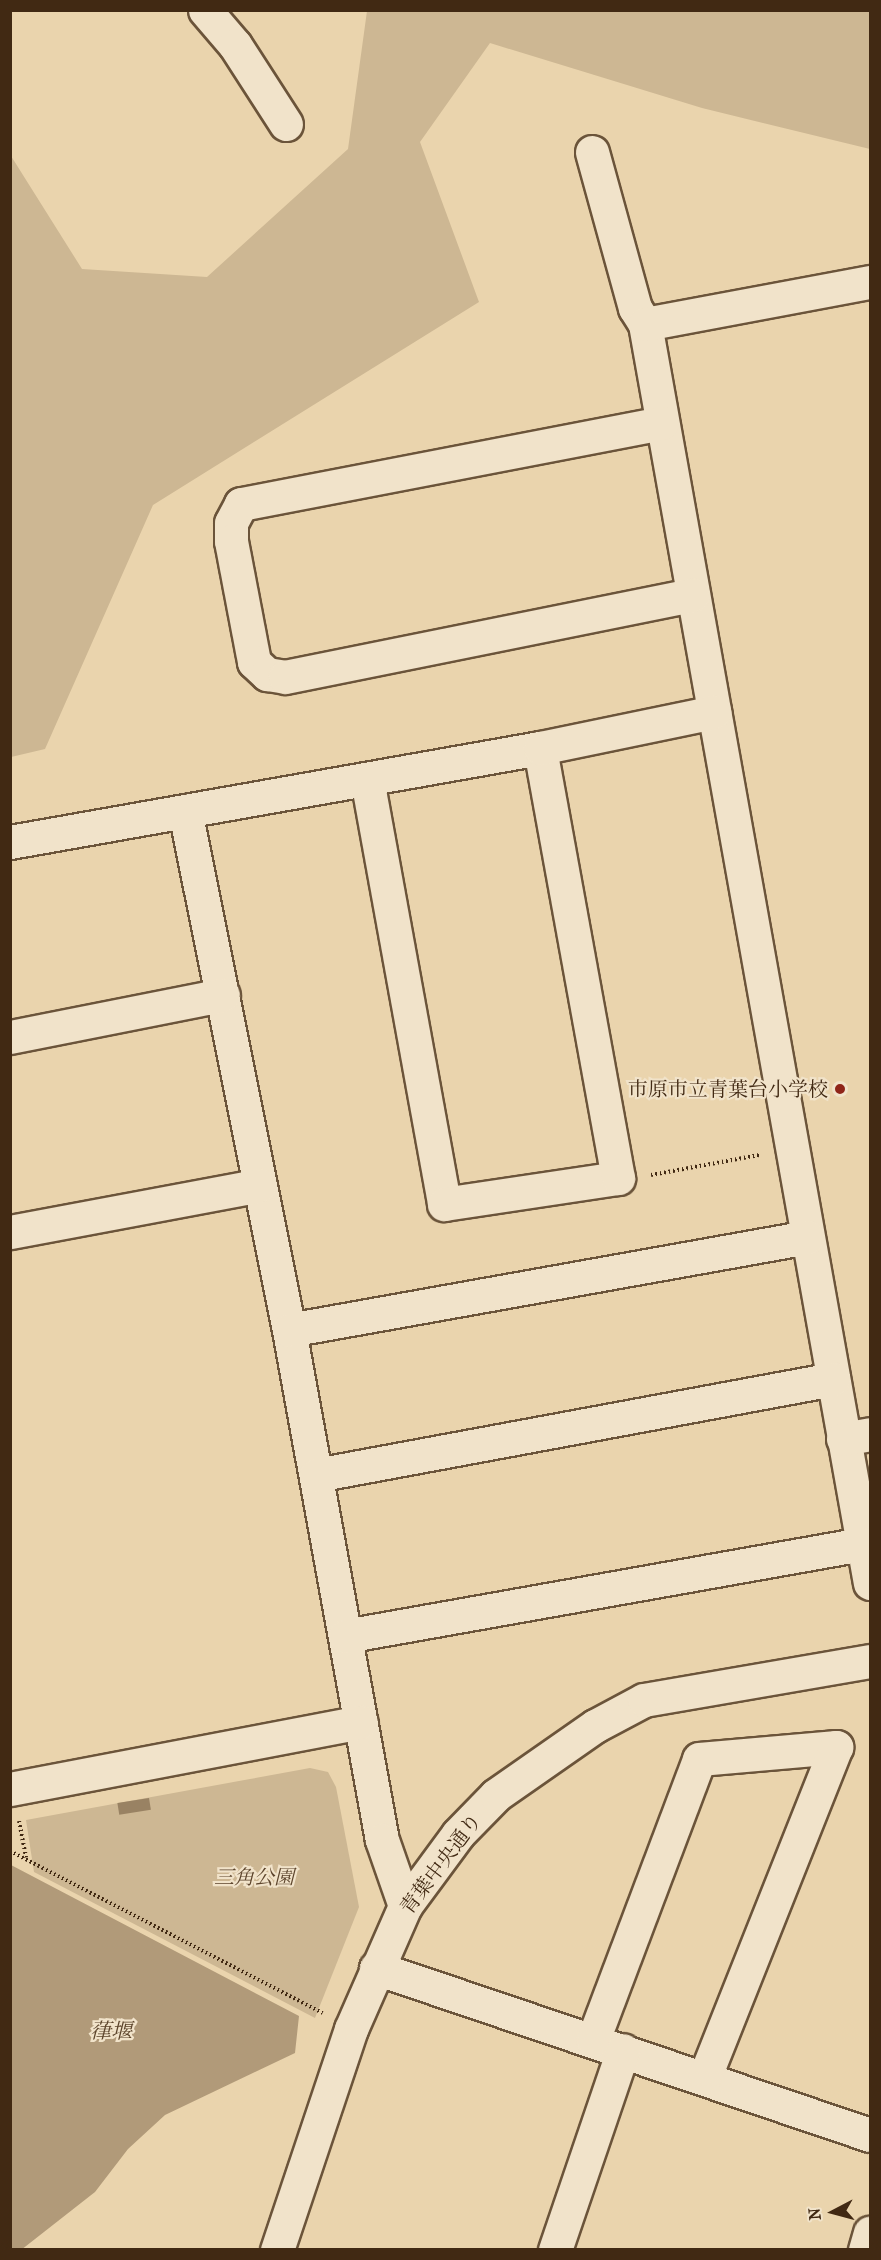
<!DOCTYPE html>
<meta charset="utf-8">
<style>
body{margin:0}
#map{position:relative;width:881px;height:2260px;overflow:hidden;background:#ead4ad;font-family:"IM FELL French Canon","Noto Serif JP",serif}
div>[style]{position:absolute}
.green>*{inset:0;background:#cdb793}
.water>*{inset:0;background:#b19a79}
.building>*{inset:0;background:#998263;transform-origin:0 0}
.path>*{height:4px;margin-top:-2px;transform-origin:0;background:repeating-linear-gradient(90deg,#412913 0 1.5px,transparent 0 4.5px)}
.roads{filter:drop-shadow(2px 0 #6b543a) drop-shadow(-2px 0 #6b543a) drop-shadow(0 2px #6b543a) drop-shadow(0 -2px #6b543a)}
.minor>*{height:33px;margin:-16.5px;padding:0 16.5px;transform-origin:16.5px;border-radius:16.5px;background:#f1e3ca}
.tertiary>*{height:33px;margin:-16.5px;padding:0 16.5px;transform-origin:16.5px;border-radius:16.5px;background:#f1e3ca}
.dots>*{width:16px;height:16px;translate:-50% -50%;box-sizing:border-box;border:3px solid #f1e3ca;border-radius:50%}
span{translate:-50% -50%;white-space:nowrap;text-align:center;line-height:1.15;-webkit-text-stroke:4.5px #f1e3ca;paint-order:stroke}
.poi-label{font-size:20px;color:#412913}
.right{translate:-100% -50%;text-align:right}
.street-label{font-size:20px;color:#412913}
.park-label{font-size:20px;color:#5d452d;font-style:italic}
.water-label{font-size:21px;color:#5d452c;font-style:italic}
.frame{position:absolute;inset:0;border:12px solid #412913;pointer-events:none}
.north{position:absolute;left:803px;top:2182px;width:60px;height:60px;-webkit-text-stroke:4px #f1e3ca;paint-order:stroke;rotate:264deg;font-size:16px;font-weight:700;line-height:24px;text-align:center;color:#412913}
.north::after{content:'';display:block;margin:auto;width:21px;height:27px;background:#412913;clip-path:polygon(50% 0,100% 100%,50% 72%,0 100%)}
</style>
<div id="map">
<div class="green">
<div style="clip-path:polygon(367px 11px,870px 11px,870px 149px,702px 108px,490px 43px,420px 142px,479px 302px,153px 505px,45px 749px,11px 757px,11px 156px,82px 269px,207px 277px,348px 149px)"></div>
<div style="clip-path:polygon(310px 1768px,328px 1772px,336px 1787px,359px 1907px,315px 2018px,34px 1872px,26px 1820px)"></div>
</div>
<div class="water">
<div style="clip-path:polygon(11px 1865px,299px 2016px,295px 2053px,165px 2115px,128px 2149px,95px 2192px,21px 2250px,10px 2249px)"></div>
</div>
<div class="building">
<div style="left:149px;top:1798px;width:12px;height:32px;rotate:81deg"></div>
</div>
<div class="path">
<div style="left:651px;top:1175px;width:110px;rotate:-10.5deg"></div>
<div style="left:19px;top:1821px;width:37px;rotate:79deg"></div>
<div style="left:10px;top:1851px;width:352px;rotate:27.4deg"></div>
</div>
<div class="roads">
<div class="minor">
<div style="left:205px;top:10px;width:46px;rotate:49.4deg"></div>
<div style="left:235px;top:45px;width:94px;rotate:57.2deg"></div>
<div style="left:592px;top:152px;width:162px;rotate:74.6deg"></div>
<div style="left:635px;top:308px;width:19px;rotate:58deg"></div>
<div style="left:645px;top:324px;width:1279px;rotate:79.87deg"></div>
<div style="left:645px;top:324px;width:229px;rotate:-10.6deg"></div>
<div style="left:662px;top:423px;width:429px;rotate:169.1deg"></div>
<div style="left:241px;top:504px;width:21px;rotate:118deg"></div>
<div style="left:231px;top:523px;width:18px;rotate:90deg"></div>
<div style="left:231px;top:541px;width:123px;rotate:79.2deg"></div>
<div style="left:254px;top:662px;width:18px;rotate:43deg"></div>
<div style="left:267px;top:674px;width:18px;rotate:9deg"></div>
<div style="left:285px;top:677px;width:416px;rotate:-11.4deg"></div>
<div style="left:367px;top:779px;width:432px;rotate:79.7deg"></div>
<div style="left:444px;top:1204px;width:176px;rotate:-8.5deg"></div>
<div style="left:618px;top:1178px;width:437px;rotate:-100.3deg"></div>
<div style="left:185px;top:811px;width:529px;rotate:78.67deg"></div>
<div style="left:289px;top:1330px;width:518px;rotate:79.67deg"></div>
<div style="left:382px;top:1840px;width:70px;rotate:70.8deg"></div>
<div style="left:10px;top:842px;width:538px;rotate:-10.06deg"></div>
<div style="left:540px;top:748px;width:178px;rotate:-11.7deg"></div>
<div style="left:10px;top:1037px;width:217px;rotate:-11.2deg"></div>
<div style="left:10px;top:1232px;width:254px;rotate:-10.6deg"></div>
<div style="left:289px;top:1330px;width:527px;rotate:-10.16deg"></div>
<div style="left:843px;top:1439px;width:27px;rotate:-10deg"></div>
<div style="left:316px;top:1475px;width:526px;rotate:-10.52deg"></div>
<div style="left:345px;top:1636px;width:525px;rotate:-10.09deg"></div>
<div style="left:10px;top:1789px;width:357px;rotate:-10.8deg"></div>
<div style="left:376px;top:1968px;width:521px;rotate:18.68deg"></div>
<div style="left:593px;top:2040px;width:300px;rotate:-69.3deg"></div>
<div style="left:699px;top:1759px;width:138px;rotate:-5deg"></div>
<div style="left:836px;top:1747px;width:356px;rotate:111.7deg"></div>
<div style="left:555px;top:2250px;width:211px;rotate:-71.2deg"></div>
<div style="left:865px;top:2250px;width:18px;rotate:-74deg"></div>
</div>
<div class="tertiary">
<div style="left:277px;top:2250px;width:233px;rotate:-71.5deg"></div>
<div style="left:351px;top:2029px;width:134px;rotate:-66.3deg"></div>
<div style="left:405px;top:1906px;width:89px;rotate:-53.6deg"></div>
<div style="left:458px;top:1834px;width:54px;rotate:-45.7deg"></div>
<div style="left:496px;top:1795px;width:121px;rotate:-34.9deg"></div>
<div style="left:595px;top:1726px;width:55px;rotate:-28deg"></div>
<div style="left:644px;top:1700px;width:229px;rotate:-9.8deg"></div>
</div>
</div>
<div class="dots">
<div style="left:840px;top:1089px;background:#8f2418"></div>
</div>
<div class="poi-label">
<span class="right" style="left:828px;top:1089px">市原市立青葉台小学校</span>
</div>
<div class="street-label">
<span style="left:441px;top:1864px;rotate:-53deg">青葉中央通り</span>
</div>
<div class="park-label">
<span style="left:254px;top:1877px">三角公園</span>
</div>
<div class="water-label">
<span style="left:111px;top:2031px">葎堰</span>
</div>
<div class="frame"></div>
<div class="north">N</div>
</div>
